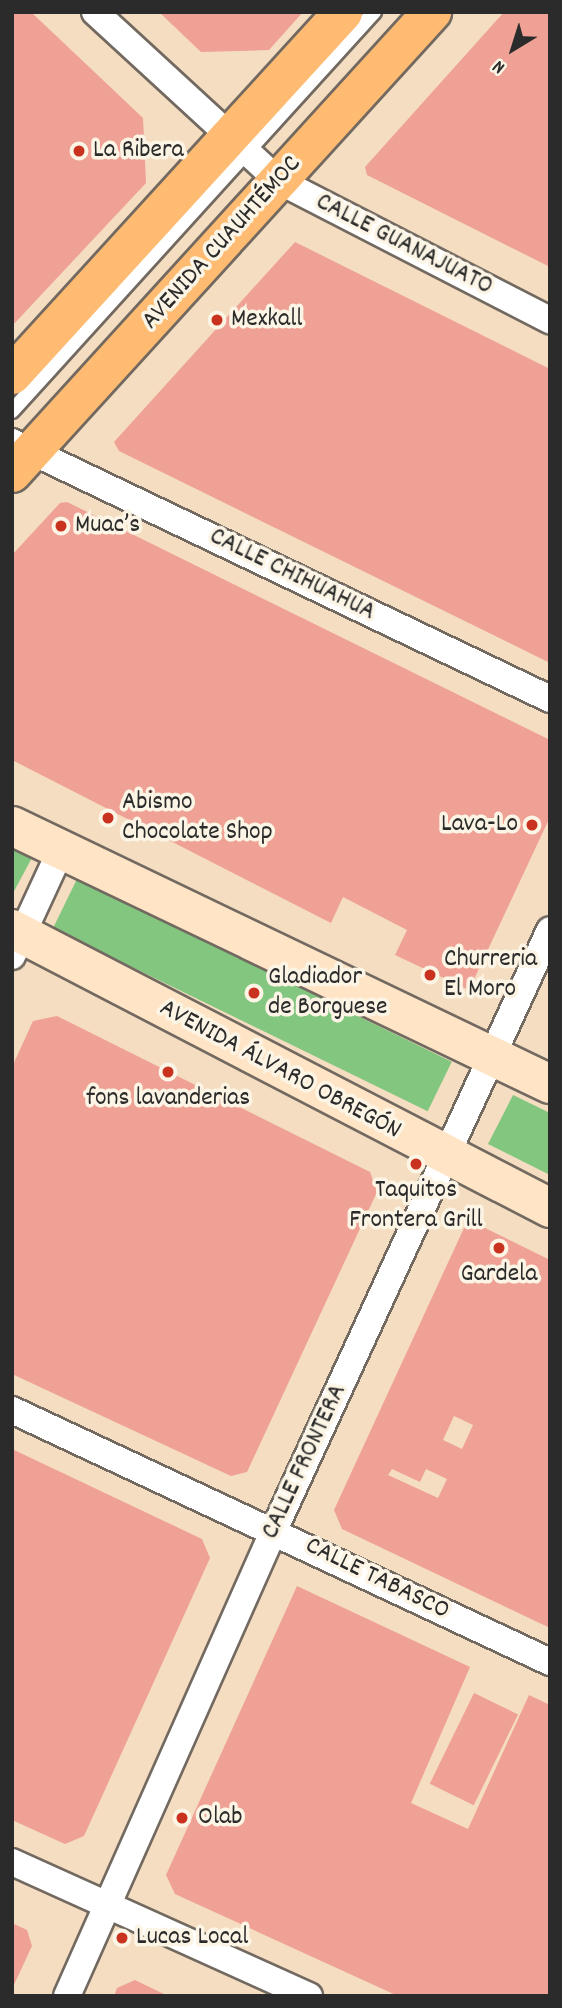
<!DOCTYPE html>
<meta charset="utf-8">
<style>
body{margin:0}
#map{position:relative;width:562px;height:2008px;overflow:hidden;background:#f5ddc1;font-family:Dekko,sans-serif}
div>[style]{position:absolute}
.green>*{inset:0;background:#82c67f;transform-origin:0 0}
.building>*{inset:0;background:#eea194;transform-origin:0 0}
.roads{filter:drop-shadow(2px 0 #726960) drop-shadow(-2px 0 #726960) drop-shadow(0 2px #726960) drop-shadow(0 -2px #726960)}
.service>*{height:14px;margin:-7px;padding:0 7px;transform-origin:7px;border-radius:7px;background:#fff}
.minor>*{height:26px;margin:-13px;padding:0 13px;transform-origin:13px;border-radius:13px;background:#fff}
.secondary>*{height:38px;margin:-19px;padding:0 19px;transform-origin:19px;border-radius:19px;background:#ffe4c6}
.primary>*{height:38px;margin:-19px;padding:0 19px;transform-origin:19px;border-radius:19px;background:#ffbb71}
.dots>*{width:19px;height:19px;translate:-50% -50%;box-sizing:border-box;border:4px solid #fcf5e5;border-radius:50%}
span{translate:-50% -50%;white-space:nowrap;text-align:center;line-height:1.15;-webkit-text-stroke:7px #fcf5e5;paint-order:stroke}
.poi-label{font-size:26px;color:#2b2b2b}
.left{translate:0 -50%;text-align:left}
.right{translate:-100% -50%;text-align:right}
.street-label{font-size:26px;color:#2b2b2b}
.frame{position:absolute;inset:0;border:14px solid #2b2b2b;pointer-events:none}
.north{position:absolute;left:478px;top:14px;width:70px;height:70px;-webkit-text-stroke:5px #fcf5e5;paint-order:stroke;rotate:218deg;font-size:19px;font-weight:700;line-height:28px;text-align:center;color:#2b2b2b}
.north::after{content:'';display:block;margin:auto;width:24px;height:32px;background:#2b2b2b;clip-path:polygon(50% 0,100% 100%,50% 72%,0 100%)}
</style>
<div id="map">
<div class="green">
<div style="clip-path:polygon(12px 843px,34px 854px,12px 895px)"></div>
<div style="left:77px;top:879px;width:417px;height:55px;rotate:26deg"></div>
<div style="clip-path:polygon(513px 1095px,550px 1113px,550px 1175px,488px 1144px)"></div>
</div>
<div class="building">
<div style="clip-path:polygon(12px 12px,31px 12px,143px 118px,146px 183px,12px 326px)"></div>
<div style="clip-path:polygon(159px 12px,303px 12px,269px 50px,201px 52px)"></div>
<div style="clip-path:polygon(504px 12px,550px 12px,550px 267px,367px 175px,365px 167px)"></div>
<div style="clip-path:polygon(295px 242px,550px 369px,550px 663px,119px 451px,114px 442px)"></div>
<div style="clip-path:polygon(67px 502px,550px 740px,550px 817px,469px 990px,395px 955px,407px 930px,343px 897px,331px 923px,12px 760px,12px 555px,60px 503px)"></div>
<div style="clip-path:polygon(57px 1016px,370px 1172px,377px 1192px,247px 1472px,231px 1476px,12px 1374px,12px 1067px,33px 1021px)"></div>
<div style="clip-path:polygon(evenodd,475px 1223px,550px 1260px,550px 1628px,342px 1529px,334px 1510px,464px 1228px,475px 1223px,454px 1416px,473px 1425px,462px 1449px,443px 1440px,454px 1416px,475px 1223px,392px 1469px,420px 1482px,426px 1469px,447px 1479px,438px 1498px,388px 1475px,392px 1469px)"></div>
<div style="clip-path:polygon(12px 1449px,202px 1539px,210px 1558px,84px 1836px,65px 1844px,12px 1820px)"></div>
<div style="clip-path:polygon(297px 1586px,470px 1667px,411px 1803px,468px 1829px,529px 1695px,550px 1705px,550px 1996px,398px 1996px,175px 1894px,166px 1875px)"></div>
<div style="left:474px;top:1693px;width:49px;height:101px;rotate:26deg"></div>
<div style="clip-path:polygon(12px 1923px,27px 1930px,32px 1946px,12px 1989px)"></div>
<div style="clip-path:polygon(135px 1980px,168px 1996px,114px 1996px,117px 1988px)"></div>
</div>
<div class="roads">
<div class="service">
<div style="left:12px;top:411px;width:539px;rotate:-47.78deg"></div>
</div>
<div class="minor">
<div style="left:95px;top:12px;width:250px;rotate:42.6deg"></div>
<div style="left:279px;top:181px;width:305px;rotate:27.2deg"></div>
<div style="left:12px;top:442px;width:596px;rotate:25.53deg"></div>
<div style="left:12px;top:956px;width:117px;rotate:-65.2deg"></div>
<div style="left:12px;top:1410px;width:594px;rotate:25.1deg"></div>
<div style="left:12px;top:1862px;width:326px;rotate:24.3deg"></div>
<div style="left:67px;top:1996px;width:510px;rotate:-66.05deg"></div>
<div style="left:274px;top:1530px;width:660px;rotate:-65.3deg"></div>
</div>
<div class="secondary">
<div style="left:12px;top:826px;width:597px;rotate:25.62deg"></div>
<div style="left:12px;top:929px;width:606px;rotate:27.41deg"></div>
</div>
<div class="primary">
<div style="left:12px;top:375px;width:491px;rotate:-47.6deg"></div>
<div style="left:12px;top:473px;width:624px;rotate:-47.66deg"></div>
</div>
</div>
<div class="dots">
<div style="left:79px;top:151px;background:#c8321e"></div>
<div style="left:217px;top:320px;background:#c8321e"></div>
<div style="left:61px;top:526px;background:#c8321e"></div>
<div style="left:108px;top:818px;background:#c8321e"></div>
<div style="left:532px;top:825px;background:#c8321e"></div>
<div style="left:430px;top:975px;background:#c8321e"></div>
<div style="left:254px;top:993px;background:#c8321e"></div>
<div style="left:168px;top:1072px;background:#c8321e"></div>
<div style="left:416px;top:1164px;background:#c8321e"></div>
<div style="left:499px;top:1248px;background:#c8321e"></div>
<div style="left:182px;top:1818px;background:#c8321e"></div>
<div style="left:122px;top:1938px;background:#c8321e"></div>
</div>
<div class="poi-label">
<span class="left" style="left:93px;top:151px">La Ribera</span>
<span class="left" style="left:231px;top:320px">Mexkall</span>
<span class="left" style="left:75px;top:526px">Muac’s</span>
<span class="left" style="left:122px;top:818px">Abismo<br>Chocolate Shop</span>
<span class="right" style="left:518px;top:825px">Lava-Lo</span>
<span class="left" style="left:444px;top:975px">Churreria<br>El Moro</span>
<span class="left" style="left:268px;top:993px">Gladiador<br>de Borguese</span>
<span style="left:168px;top:1099px">fons lavanderias</span>
<span style="left:416px;top:1206px">Taquitos<br>Frontera Grill</span>
<span style="left:499px;top:1275px">Gardela</span>
<span class="left" style="left:198px;top:1818px">Olab</span>
<span class="left" style="left:136px;top:1938px">Lucas Local</span>
</div>
<div class="street-label">
<span style="left:222px;top:243px;rotate:-48deg">AVENIDA CUAUHTÉMOC</span>
<span style="left:404px;top:245px;rotate:27deg">CALLE GUANAJUATO</span>
<span style="left:292px;top:575px;rotate:26deg">CALLE CHIHUAHUA</span>
<span style="left:280px;top:1070px;rotate:28deg">AVENIDA ÁLVARO OBREGÓN</span>
<span style="left:305px;top:1462px;rotate:-65deg">CALLE FRONTERA</span>
<span style="left:377px;top:1579px;rotate:26deg">CALLE TABASCO</span>
</div>
<div class="frame"></div>
<div class="north">N</div>
</div>
